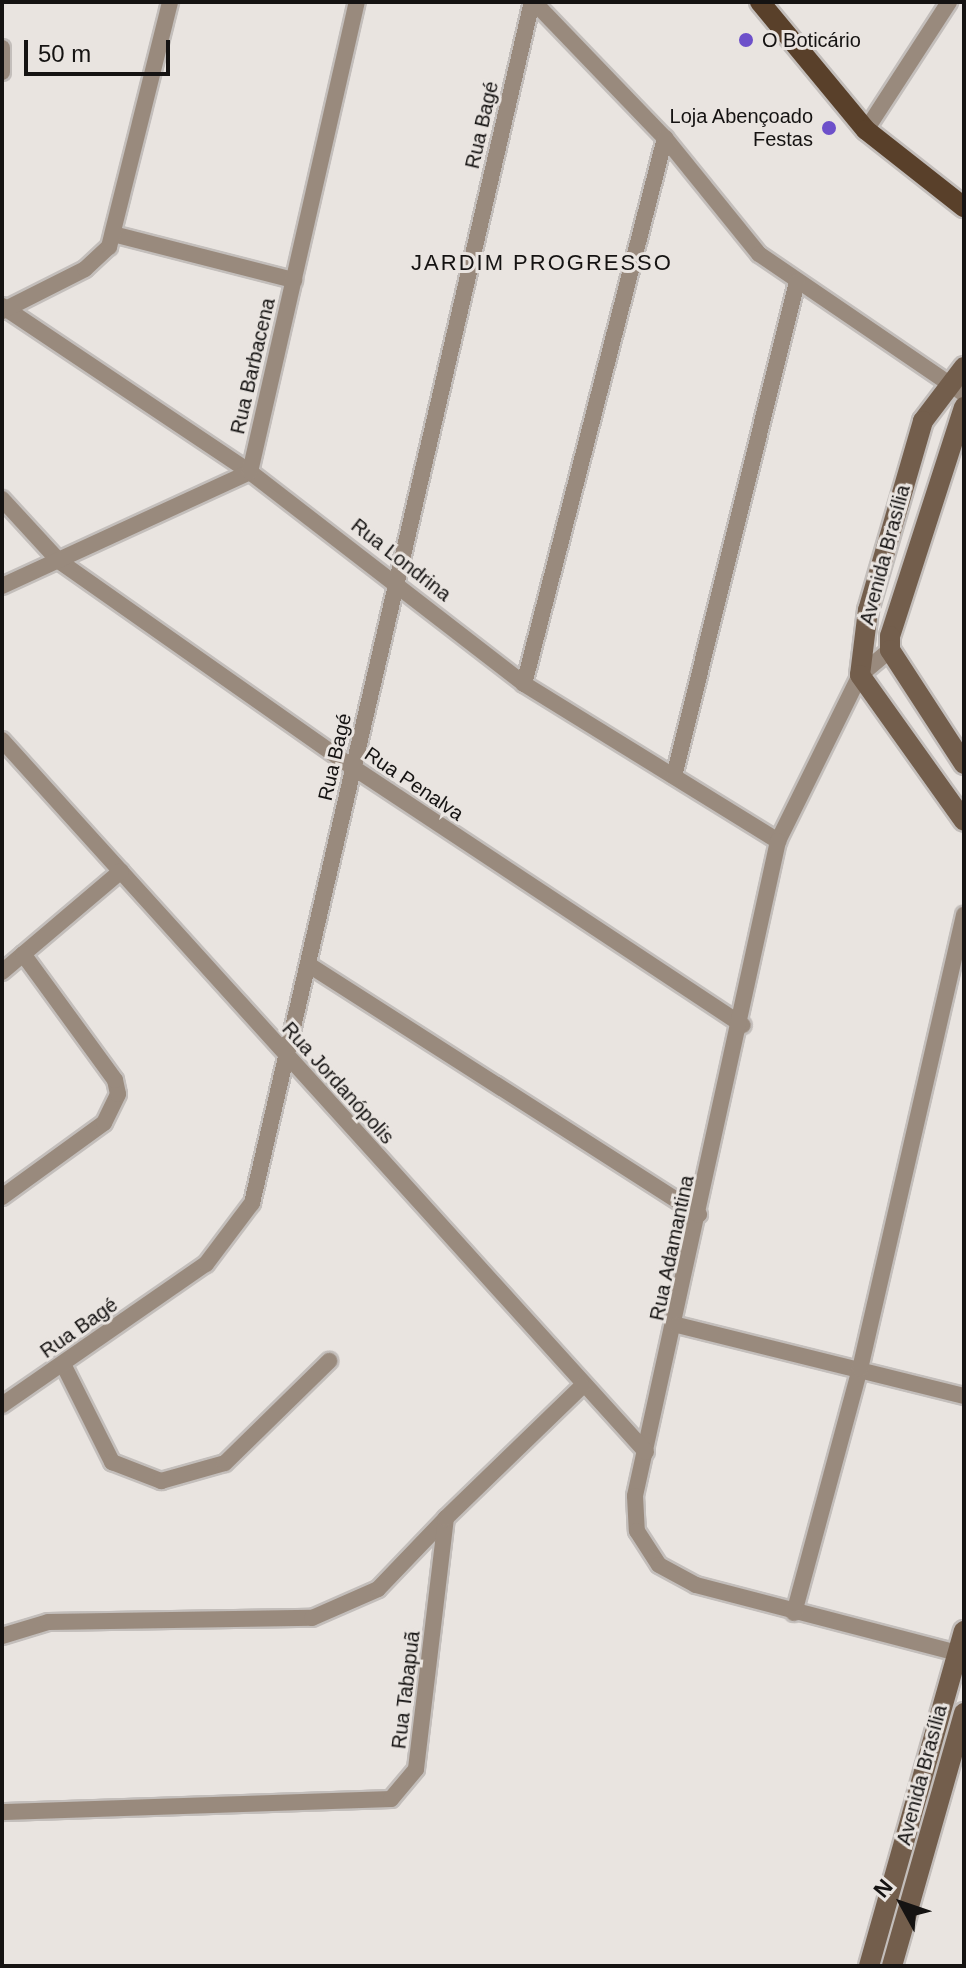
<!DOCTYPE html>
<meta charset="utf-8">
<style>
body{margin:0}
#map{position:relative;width:966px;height:1968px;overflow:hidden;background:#e9e4e0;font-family:Arial,sans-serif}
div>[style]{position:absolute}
.roads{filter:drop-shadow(2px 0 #c3bebb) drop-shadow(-2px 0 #c3bebb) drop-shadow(0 2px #c3bebb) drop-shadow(0 -2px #c3bebb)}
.street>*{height:16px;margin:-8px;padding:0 8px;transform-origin:8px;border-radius:8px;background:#998a7d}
.secondary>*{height:20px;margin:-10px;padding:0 10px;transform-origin:10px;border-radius:10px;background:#735e4c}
.primary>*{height:20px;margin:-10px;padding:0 10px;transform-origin:10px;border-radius:10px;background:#59402a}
.dots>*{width:22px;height:22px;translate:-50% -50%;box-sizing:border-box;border:4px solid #e9e4e0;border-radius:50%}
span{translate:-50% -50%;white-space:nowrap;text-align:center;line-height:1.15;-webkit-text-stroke:6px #e9e4e0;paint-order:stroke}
.poi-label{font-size:20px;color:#151312}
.left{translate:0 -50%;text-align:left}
.right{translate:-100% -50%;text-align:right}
.street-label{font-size:20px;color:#151312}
.neighbourhood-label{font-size:22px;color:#151312;letter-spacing:2px}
.frame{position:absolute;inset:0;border:4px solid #151312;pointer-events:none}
.north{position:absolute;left:862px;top:1864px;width:80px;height:80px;-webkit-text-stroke:6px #e9e4e0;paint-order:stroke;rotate:310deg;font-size:22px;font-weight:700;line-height:32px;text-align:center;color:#151312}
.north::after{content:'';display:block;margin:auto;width:28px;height:36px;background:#151312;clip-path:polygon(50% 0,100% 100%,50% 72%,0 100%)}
.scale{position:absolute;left:24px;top:40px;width:146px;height:36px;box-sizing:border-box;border:4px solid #151312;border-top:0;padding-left:10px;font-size:24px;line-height:28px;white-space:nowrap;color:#151312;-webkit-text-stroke:6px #e9e4e0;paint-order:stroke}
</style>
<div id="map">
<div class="roads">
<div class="street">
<div style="left:534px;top:2px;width:189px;rotate:46.1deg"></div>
<div style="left:665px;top:138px;width:149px;rotate:51deg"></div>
<div style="left:759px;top:254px;width:248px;rotate:34.3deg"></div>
<div style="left:2px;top:48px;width:24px;rotate:90deg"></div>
<div style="left:866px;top:130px;width:153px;rotate:-57deg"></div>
<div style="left:113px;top:234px;width:187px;rotate:14.3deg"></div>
<div style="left:2px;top:306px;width:298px;rotate:33.8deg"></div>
<div style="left:250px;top:472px;width:346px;rotate:37.7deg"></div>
<div style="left:524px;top:684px;width:299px;rotate:31.7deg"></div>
<div style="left:2px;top:311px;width:93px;rotate:-26.8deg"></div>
<div style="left:85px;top:269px;width:33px;rotate:-43deg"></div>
<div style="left:109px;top:247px;width:252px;rotate:-76deg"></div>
<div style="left:2px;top:499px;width:84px;rotate:47.4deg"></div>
<div style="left:59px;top:561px;width:360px;rotate:35.1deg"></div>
<div style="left:354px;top:768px;width:466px;rotate:33.5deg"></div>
<div style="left:2px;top:586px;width:273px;rotate:-24.7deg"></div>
<div style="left:250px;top:472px;width:482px;rotate:-77.2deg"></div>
<div style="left:890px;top:650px;width:39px;rotate:140deg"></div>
<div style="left:860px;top:675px;width:185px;rotate:116.3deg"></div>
<div style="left:778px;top:841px;width:670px;rotate:102.32deg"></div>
<div style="left:635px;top:1496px;width:35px;rotate:87deg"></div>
<div style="left:637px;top:1531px;width:40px;rotate:57.1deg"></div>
<div style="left:659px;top:1565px;width:42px;rotate:28.4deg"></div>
<div style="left:696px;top:1585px;width:277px;rotate:14.6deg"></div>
<div style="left:524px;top:684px;width:564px;rotate:-75.52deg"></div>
<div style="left:2px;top:740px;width:960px;rotate:47.87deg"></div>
<div style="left:674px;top:776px;width:509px;rotate:-76.02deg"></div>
<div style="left:309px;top:965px;width:463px;rotate:32.6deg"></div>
<div style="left:2px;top:972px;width:156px;rotate:-40.3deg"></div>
<div style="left:2px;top:1197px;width:126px;rotate:-36deg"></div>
<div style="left:104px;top:1123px;width:32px;rotate:-64deg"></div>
<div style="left:118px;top:1094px;width:14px;rotate:-102deg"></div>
<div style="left:115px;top:1080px;width:156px;rotate:-126.1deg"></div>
<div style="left:677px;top:1325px;width:296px;rotate:13.9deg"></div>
<div style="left:63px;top:1364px;width:110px;rotate:63.4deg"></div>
<div style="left:112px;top:1462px;width:53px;rotate:21.2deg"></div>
<div style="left:161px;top:1481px;width:66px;rotate:-15.7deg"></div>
<div style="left:225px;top:1463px;width:146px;rotate:-44.4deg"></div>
<div style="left:2px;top:1405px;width:248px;rotate:-34.7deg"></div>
<div style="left:206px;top:1264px;width:76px;rotate:-53deg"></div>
<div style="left:252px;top:1203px;width:1233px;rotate:-76.88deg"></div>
<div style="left:794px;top:1613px;width:253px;rotate:-74.9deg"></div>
<div style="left:860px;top:1369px;width:466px;rotate:-77.1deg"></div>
<div style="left:2px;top:1636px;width:48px;rotate:-16.9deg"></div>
<div style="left:48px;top:1622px;width:264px;rotate:-0.9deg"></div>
<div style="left:312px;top:1618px;width:72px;rotate:-23.7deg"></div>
<div style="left:378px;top:1589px;width:98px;rotate:-46.2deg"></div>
<div style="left:2px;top:1812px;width:389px;rotate:-1.9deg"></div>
<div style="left:391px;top:1799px;width:39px;rotate:-50deg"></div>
<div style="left:416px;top:1769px;width:253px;rotate:-83.2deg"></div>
<div style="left:446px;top:1518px;width:190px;rotate:-44.1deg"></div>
</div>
<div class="secondary">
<div style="left:964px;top:367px;width:68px;rotate:127.2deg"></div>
<div style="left:923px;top:421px;width:197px;rotate:106.2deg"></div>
<div style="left:868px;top:610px;width:65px;rotate:97deg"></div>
<div style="left:860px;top:675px;width:179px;rotate:54.5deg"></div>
<div style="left:964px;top:407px;width:241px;rotate:107.9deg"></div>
<div style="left:890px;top:636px;width:14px;rotate:90deg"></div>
<div style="left:890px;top:650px;width:136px;rotate:57deg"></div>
<div style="left:869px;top:1966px;width:348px;rotate:-74.2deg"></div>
<div style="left:892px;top:1966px;width:263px;rotate:-74.1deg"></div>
</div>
<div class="primary">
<div style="left:760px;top:2px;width:166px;rotate:50.4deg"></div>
<div style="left:866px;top:130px;width:125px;rotate:38.2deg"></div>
</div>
</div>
<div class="dots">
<div style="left:746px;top:40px;background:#6d50ca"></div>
<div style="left:829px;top:128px;background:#6d50ca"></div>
</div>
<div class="poi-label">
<span class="left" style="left:762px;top:40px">O Boticário</span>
<span class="right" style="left:813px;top:128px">Loja Abençoado<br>Festas</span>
</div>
<div class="street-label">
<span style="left:482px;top:125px;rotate:-77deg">Rua Bagé</span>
<span style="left:253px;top:366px;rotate:-77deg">Rua Barbacena</span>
<span style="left:885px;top:555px;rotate:-75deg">Avenida Brasília</span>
<span style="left:401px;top:560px;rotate:38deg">Rua Londrina</span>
<span style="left:335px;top:757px;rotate:-77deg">Rua Bagé</span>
<span style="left:414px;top:784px;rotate:34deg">Rua Penalva</span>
<span style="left:338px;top:1083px;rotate:48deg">Rua Jordanópolis</span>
<span style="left:672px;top:1248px;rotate:-78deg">Rua Adamantina</span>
<span style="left:79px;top:1328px;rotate:-35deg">Rua Bagé</span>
<span style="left:406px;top:1690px;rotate:-83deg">Rua Tabapuã</span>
<span style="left:922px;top:1775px;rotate:-75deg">Avenida Brasília</span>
</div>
<div class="neighbourhood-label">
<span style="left:542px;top:263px">JARDIM PROGRESSO</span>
</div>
<div class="frame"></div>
<div class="north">N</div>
<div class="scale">50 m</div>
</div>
